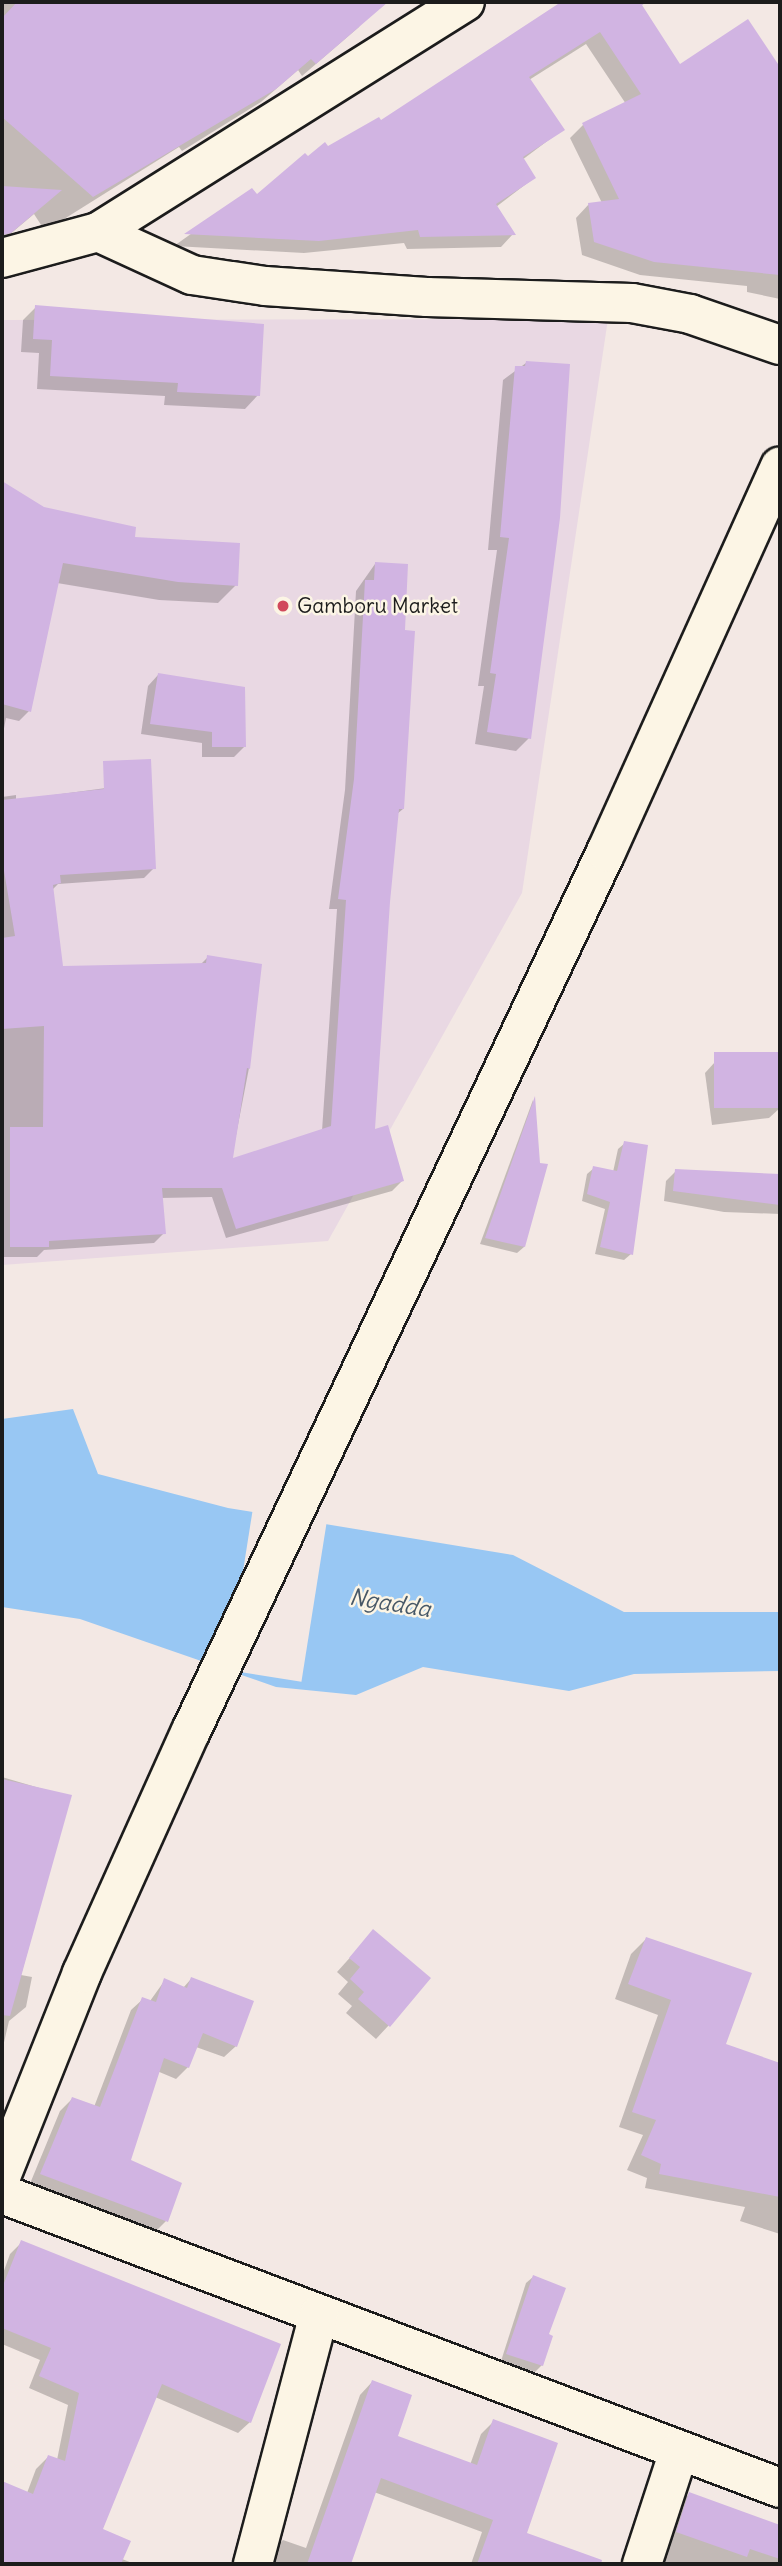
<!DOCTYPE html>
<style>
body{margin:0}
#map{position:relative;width:782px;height:2566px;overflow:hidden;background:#f3e8e4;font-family:Delius,sans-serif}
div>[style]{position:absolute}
.built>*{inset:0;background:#e9d8e3}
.water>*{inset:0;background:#98c7f3}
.pier>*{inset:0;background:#f3e8e4;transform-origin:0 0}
.shadow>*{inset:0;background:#0003}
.building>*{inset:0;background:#d1b4e2;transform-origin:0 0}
.roads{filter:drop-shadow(2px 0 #1c1c1c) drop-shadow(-2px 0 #1c1c1c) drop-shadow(0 2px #1c1c1c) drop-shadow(0 -2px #1c1c1c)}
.minor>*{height:38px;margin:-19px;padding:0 19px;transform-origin:19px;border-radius:19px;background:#fcf5e5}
.dots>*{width:19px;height:19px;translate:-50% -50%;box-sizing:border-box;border:4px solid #fcf5e5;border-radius:50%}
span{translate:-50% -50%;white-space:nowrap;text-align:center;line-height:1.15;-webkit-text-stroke:5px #fcf5e5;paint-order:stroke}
.poi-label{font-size:21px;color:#1c1c1c}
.left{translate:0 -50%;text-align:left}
.water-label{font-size:23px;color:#475867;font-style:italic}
.frame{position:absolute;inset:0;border:4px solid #1c1c1c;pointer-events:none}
</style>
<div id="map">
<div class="built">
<div style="clip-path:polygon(608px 319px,522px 893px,328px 1241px,2px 1265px,2px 320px)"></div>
</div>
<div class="water">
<div style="clip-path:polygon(73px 1409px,98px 1474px,228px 1508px,513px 1555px,624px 1612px,780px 1612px,780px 1671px,634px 1674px,569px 1691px,423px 1667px,356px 1695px,276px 1687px,80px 1619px,2px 1607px,2px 1419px)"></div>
</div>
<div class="pier">
<div style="left:253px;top:1508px;width:75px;height:164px;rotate:9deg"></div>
</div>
<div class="shadow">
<div style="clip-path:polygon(2px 2px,369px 2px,359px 27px,302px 76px,298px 70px,261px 102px,182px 151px,179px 147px,45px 231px,34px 214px,2px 241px,2px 114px,9px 106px,2px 100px)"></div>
<div style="clip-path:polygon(563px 2px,646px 2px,640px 6px,680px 66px,748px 21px,780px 70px,780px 299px,747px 292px,747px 286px,640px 275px,582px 255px,576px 218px,589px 204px,602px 203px,570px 138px,583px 125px,626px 104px,586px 44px,529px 80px,562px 130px,522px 160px,534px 178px,496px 207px,513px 234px,501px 247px,407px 249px,404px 243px,304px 253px,174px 246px,251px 191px,257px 197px,307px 159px,381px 123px)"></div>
<div style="clip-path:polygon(36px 307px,258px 395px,245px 409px,164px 405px,165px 396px,37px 389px,39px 353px,21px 352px,23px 320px)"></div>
<div style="clip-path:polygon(526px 363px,529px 738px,516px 751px,475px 744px,484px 686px,478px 686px,497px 550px,488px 550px,503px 380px)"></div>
<div style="clip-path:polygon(2px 483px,44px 508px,133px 538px,236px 585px,218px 603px,159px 600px,57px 583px,28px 650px,2px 644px)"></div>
<div style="clip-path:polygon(375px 564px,403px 632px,403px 809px,397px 814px,388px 902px,373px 1131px,402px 1181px,392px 1191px,226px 1238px,212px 1197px,161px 1198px,164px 1233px,154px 1243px,44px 1250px,37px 1257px,2px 1257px,2px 797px,16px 795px,16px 800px,151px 782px,154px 868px,144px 878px,58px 884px,52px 890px,61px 968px,200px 965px,208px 957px,249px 1068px,231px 1161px,322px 1131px,337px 909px,329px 909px,345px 790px,356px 591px)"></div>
<div style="clip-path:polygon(42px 659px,29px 711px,19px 721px,6px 718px,2px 739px,2px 662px)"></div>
<div style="clip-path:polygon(158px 675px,245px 746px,234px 757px,202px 757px,202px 743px,141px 734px,148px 686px)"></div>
<div style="clip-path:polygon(715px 1062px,780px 1108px,769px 1118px,712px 1125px,705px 1073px)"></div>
<div style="clip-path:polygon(533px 1100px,538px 1165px,524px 1247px,517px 1253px,480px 1244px)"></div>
<div style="clip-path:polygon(625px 1143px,631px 1254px,624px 1260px,595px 1254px,605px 1209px,582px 1201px,587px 1174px,594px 1168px,613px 1172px,618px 1149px)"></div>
<div style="clip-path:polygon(676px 1171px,780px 1176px,780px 1214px,724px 1212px,664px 1201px,666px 1181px)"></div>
<div style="clip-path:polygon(2px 1777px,70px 1797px,21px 1975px,32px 1977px,26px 2007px,9px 2021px,2px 2051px)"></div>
<div style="clip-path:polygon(373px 1932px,389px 2025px,376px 2039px,346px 2013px,352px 2006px,338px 1994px,348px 1982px,337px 1972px)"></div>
<div style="clip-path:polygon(646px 1939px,724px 2045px,780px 2065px,780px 2234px,740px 2221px,745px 2207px,645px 2188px,647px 2178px,627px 2170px,643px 2135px,619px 2127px,658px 2015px,615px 1999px,631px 1954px)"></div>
<div style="clip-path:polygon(191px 1979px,236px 2046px,224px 2057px,196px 2047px,188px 2067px,176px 2079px,157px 2071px,129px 2161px,166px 2221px,154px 2233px,29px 2186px,60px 2111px,72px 2099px,94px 2107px,131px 2010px,143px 1999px,150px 2001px,165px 1980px,183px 1988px)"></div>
<div style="clip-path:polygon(22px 2242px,250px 2422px,238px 2433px,155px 2397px,101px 2530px,122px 2559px,135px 2564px,2px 2564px,2px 2483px,27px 2493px,36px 2469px,48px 2457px,57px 2460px,68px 2405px,29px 2388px,40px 2360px,2px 2344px,2px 2276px,10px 2254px)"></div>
<div style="clip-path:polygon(533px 2277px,542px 2365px,535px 2372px,501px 2361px,526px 2283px)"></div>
<div style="clip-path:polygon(372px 2382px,395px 2437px,470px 2465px,481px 2434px,494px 2421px,524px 2534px,600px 2561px,599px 2564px,471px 2564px,482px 2532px,374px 2492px,349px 2564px,268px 2564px,271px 2552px,283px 2540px,306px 2548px,360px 2395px)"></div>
<div style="clip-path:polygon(689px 2494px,780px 2526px,780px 2564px,658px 2564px,678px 2505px)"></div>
</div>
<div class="building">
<div style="clip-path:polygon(17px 2px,388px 2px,316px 64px,311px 59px,276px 89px,93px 197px,2px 117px,2px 18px)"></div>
<div style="clip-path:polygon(561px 2px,647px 2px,642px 5px,680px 64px,748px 19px,780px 67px,780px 275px,654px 262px,594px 242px,588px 203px,619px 199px,582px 123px,641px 94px,600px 32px,529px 77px,565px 130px,523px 157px,536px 178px,496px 204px,516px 235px,420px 237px,418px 230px,319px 241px,184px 234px,252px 188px,257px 194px,305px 153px,308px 156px,325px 142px,328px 146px,379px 117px,381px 120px)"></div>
<div style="clip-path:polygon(2px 186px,62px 190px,11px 233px,2px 235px)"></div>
<div style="clip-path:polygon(35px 305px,264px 324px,260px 396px,177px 392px,178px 383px,50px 376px,52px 340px,33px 339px)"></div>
<div style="clip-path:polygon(526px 361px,570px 364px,560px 518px,531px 739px,487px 732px,496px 674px,490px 673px,509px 538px,500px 537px,515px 366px,525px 366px)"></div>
<div style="clip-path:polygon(2px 481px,44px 507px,136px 527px,135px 537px,240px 543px,238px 586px,178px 582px,63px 563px,31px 712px,2px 704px)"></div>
<div style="clip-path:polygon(375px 562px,408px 564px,405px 630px,415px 631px,404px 809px,399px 809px,390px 902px,375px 1129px,388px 1125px,404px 1181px,236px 1229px,222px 1188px,162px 1188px,166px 1234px,49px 1241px,49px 1247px,10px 1247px,10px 1127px,43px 1127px,44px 1026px,2px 1029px,2px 938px,15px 936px,2px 859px,2px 800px,104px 789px,103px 761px,151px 759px,156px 869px,60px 875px,61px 883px,53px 885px,63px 966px,206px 963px,207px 955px,262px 964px,250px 1069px,247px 1068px,233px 1158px,331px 1126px,346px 900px,338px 899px,354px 779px,365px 580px,374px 580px)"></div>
<div style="clip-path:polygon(158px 673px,245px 687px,246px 747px,212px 747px,212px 732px,150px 724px)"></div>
<div style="left:780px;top:1052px;width:56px;height:66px;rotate:90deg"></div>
<div style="clip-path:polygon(535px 1096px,540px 1163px,548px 1164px,525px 1247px,485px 1238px)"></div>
<div style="clip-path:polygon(624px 1141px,648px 1145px,633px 1255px,600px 1247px,610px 1202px,587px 1194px,593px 1166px,617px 1171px)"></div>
<div style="clip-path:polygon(675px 1169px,780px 1174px,780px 1205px,673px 1191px)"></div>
<div style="clip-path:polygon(2px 1779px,72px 1795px,10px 2016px,2px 2015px)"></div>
<div style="clip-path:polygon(373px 1929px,431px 1978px,390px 2027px,358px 1999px,364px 1992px,350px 1979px,360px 1967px,349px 1958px)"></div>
<div style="clip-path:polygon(646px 1937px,752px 1973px,726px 2044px,780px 2063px,780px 2197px,659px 2174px,661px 2164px,641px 2155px,656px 2120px,632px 2112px,671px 2000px,628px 1984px)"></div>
<div style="clip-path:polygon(191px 1977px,254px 2001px,237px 2047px,203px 2033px,189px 2068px,164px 2058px,131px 2160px,182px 2183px,168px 2222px,40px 2174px,72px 2097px,100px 2107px,142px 1997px,156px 2002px,164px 1978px,187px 1988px)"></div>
<div style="clip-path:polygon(21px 2240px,281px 2344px,251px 2423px,162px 2384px,103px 2529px,131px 2541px,121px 2564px,2px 2564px,2px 2481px,33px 2494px,48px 2455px,65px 2461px,79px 2393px,39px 2376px,51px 2348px,2px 2328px,2px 2288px)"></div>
<div style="clip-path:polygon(533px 2275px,566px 2288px,549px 2334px,553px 2336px,543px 2366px,506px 2354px)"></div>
<div style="clip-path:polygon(372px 2380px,412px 2395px,398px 2436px,477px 2465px,493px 2419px,558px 2443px,527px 2533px,602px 2560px,601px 2564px,477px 2564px,493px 2520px,381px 2478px,351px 2564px,307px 2564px)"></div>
<div style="clip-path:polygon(689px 2492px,780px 2525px,780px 2559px,750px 2549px,747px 2557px,676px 2532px)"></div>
</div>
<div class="roads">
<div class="minor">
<div style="left:98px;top:232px;width:103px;rotate:24.6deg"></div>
<div style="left:192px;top:275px;width:74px;rotate:8.6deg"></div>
<div style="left:265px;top:286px;width:162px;rotate:3.9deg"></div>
<div style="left:427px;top:297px;width:205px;rotate:1.7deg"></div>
<div style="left:632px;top:303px;width:59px;rotate:10.7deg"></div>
<div style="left:690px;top:314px;width:95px;rotate:19deg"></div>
<div style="left:2px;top:258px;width:99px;rotate:-15.2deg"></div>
<div style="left:98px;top:232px;width:433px;rotate:-32.1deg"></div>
<div style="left:2px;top:2174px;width:216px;rotate:-68.3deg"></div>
<div style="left:82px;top:1973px;width:265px;rotate:-65.8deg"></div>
<div style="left:191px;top:1731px;width:972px;rotate:-64.73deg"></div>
<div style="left:606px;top:852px;width:423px;rotate:-65.7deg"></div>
<div style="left:2px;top:2194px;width:832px;rotate:20.7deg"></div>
<div style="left:253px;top:2564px;width:258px;rotate:-75.2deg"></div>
<div style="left:642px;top:2564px;width:119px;rotate:-71.9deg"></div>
</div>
</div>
<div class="dots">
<div style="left:283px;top:606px;background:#d1495b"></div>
</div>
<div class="poi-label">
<span class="left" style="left:297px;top:606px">Gamboru Market</span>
</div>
<div class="water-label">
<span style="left:390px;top:1603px;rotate:9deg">Ngadda</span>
</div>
<div class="frame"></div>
</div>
